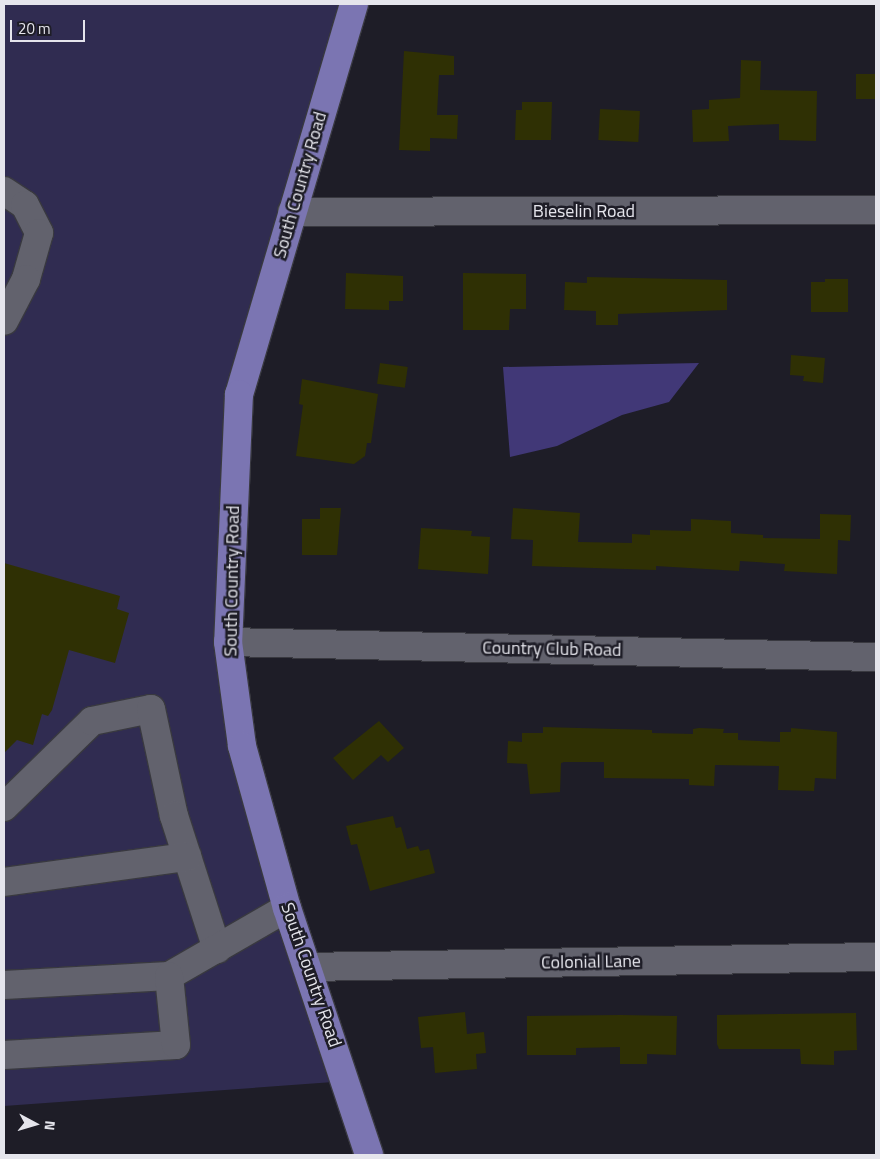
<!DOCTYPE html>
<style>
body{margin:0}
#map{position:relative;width:880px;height:1159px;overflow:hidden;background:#1e1d27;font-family:"Titillium Web",sans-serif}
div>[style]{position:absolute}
.green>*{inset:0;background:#302c51}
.forest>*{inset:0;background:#413877}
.building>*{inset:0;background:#2f3004;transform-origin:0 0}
.roads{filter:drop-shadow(1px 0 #393940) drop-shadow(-1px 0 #393940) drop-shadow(0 1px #393940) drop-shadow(0 -1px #393940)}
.minor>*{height:28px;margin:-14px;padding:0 14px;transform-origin:14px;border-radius:14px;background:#62626d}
.major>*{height:28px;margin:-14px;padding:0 14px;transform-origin:14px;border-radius:14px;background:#7b75b2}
span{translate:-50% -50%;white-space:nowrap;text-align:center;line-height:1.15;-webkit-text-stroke:5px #1e1d27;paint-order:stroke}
.street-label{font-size:18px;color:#e5e5ec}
.frame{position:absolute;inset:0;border:5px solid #e5e5ec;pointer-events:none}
.north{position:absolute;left:10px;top:1099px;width:50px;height:50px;-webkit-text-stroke:4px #1e1d27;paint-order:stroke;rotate:96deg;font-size:14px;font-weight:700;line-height:20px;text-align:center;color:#e5e5ec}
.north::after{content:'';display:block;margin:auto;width:18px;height:22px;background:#e5e5ec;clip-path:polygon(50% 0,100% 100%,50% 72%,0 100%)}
.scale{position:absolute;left:10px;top:20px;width:75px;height:22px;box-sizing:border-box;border:2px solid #e5e5ec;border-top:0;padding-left:6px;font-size:15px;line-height:18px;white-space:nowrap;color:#e5e5ec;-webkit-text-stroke:4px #1e1d27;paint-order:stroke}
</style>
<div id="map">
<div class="green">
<div style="clip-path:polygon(4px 4px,354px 4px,239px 394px,228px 642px,347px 1081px,4px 1106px)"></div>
</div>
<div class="forest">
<div style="clip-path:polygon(699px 363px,669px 402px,622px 415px,557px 446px,510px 457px,503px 367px)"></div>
</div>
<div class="building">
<div style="clip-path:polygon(404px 51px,454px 56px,454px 75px,439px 75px,437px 115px,458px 115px,457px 139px,430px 138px,430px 151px,399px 150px)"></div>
<div style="clip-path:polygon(741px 60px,761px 61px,760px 90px,817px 91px,816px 141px,779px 140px,779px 124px,728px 126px,729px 141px,693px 142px,692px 110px,709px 109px,709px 100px,740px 98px)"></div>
<div style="left:876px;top:74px;width:25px;height:20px;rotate:90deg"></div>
<div style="clip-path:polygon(522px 102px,552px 102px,551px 140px,515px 140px,516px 110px,522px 110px)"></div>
<div style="left:600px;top:109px;width:40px;height:31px;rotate:3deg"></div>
<div style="clip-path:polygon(346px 273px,403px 276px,403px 301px,389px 301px,389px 310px,345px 309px)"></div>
<div style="clip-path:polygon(463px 273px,526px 274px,526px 309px,510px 309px,509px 330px,463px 330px)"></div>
<div style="clip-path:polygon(587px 277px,727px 280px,727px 310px,618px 314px,618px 325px,596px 325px,596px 311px,564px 310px,565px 282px,587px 283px)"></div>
<div style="clip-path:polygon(825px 279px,848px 279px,848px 312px,811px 312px,811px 282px,825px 282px)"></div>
<div style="clip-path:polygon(791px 355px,825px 358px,823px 383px,803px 381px,804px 376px,790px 375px)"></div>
<div style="left:380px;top:363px;width:28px;height:21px;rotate:8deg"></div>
<div style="clip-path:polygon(302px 379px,378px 394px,371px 443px,367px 443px,365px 456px,354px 464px,296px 456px,303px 405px,299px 404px)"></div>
<div style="clip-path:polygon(320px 508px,341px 508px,337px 555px,302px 555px,302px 519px,320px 519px)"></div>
<div style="clip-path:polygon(513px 508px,580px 513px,578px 542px,632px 543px,632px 534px,650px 535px,650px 530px,691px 531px,691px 519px,731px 521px,731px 533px,763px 535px,763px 538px,820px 539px,820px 514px,851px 515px,850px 541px,838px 540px,837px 574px,784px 571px,785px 564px,740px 561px,739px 571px,656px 566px,656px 570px,532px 566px,533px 540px,511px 539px)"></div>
<div style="clip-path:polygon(421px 528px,472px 531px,471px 536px,490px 537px,488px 574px,418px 569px)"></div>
<div style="clip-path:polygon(4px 563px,120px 596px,117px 609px,129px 613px,115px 663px,69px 650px,52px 710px,48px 716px,42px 714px,33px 745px,17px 740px,4px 753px)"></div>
<div style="clip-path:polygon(379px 721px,404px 748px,388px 762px,381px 755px,353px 780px,333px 758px)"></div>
<div style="clip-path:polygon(543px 727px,652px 730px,652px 733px,693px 734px,693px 729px,699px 728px,724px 729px,723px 733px,738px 733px,738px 740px,780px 742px,780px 732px,791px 732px,791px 728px,837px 732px,836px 779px,815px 778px,814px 791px,778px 790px,779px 766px,715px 765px,714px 786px,689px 785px,689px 779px,604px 778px,604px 762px,564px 762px,561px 763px,560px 792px,530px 794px,527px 764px,507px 763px,508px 741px,522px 742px,522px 733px,543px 733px)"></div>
<div style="clip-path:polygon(393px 816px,396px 828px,401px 827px,407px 849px,418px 846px,420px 851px,429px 849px,435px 873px,370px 891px,357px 844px,351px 845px,346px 826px)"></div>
<div style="clip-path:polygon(465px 1012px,467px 1034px,484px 1032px,486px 1053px,476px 1054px,477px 1069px,435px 1073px,433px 1047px,421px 1048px,418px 1017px)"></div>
<div style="clip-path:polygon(856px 1013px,857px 1050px,834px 1051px,834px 1065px,801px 1064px,800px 1049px,719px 1049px,717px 1044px,717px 1015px)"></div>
<div style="clip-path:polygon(621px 1015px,677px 1016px,676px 1055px,647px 1054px,647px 1064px,620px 1064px,620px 1047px,576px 1048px,576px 1055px,527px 1055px,527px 1016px)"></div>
</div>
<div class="roads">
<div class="minor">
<div style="left:4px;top:191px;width:25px;rotate:34deg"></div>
<div style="left:25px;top:205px;width:31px;rotate:63deg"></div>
<div style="left:39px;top:233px;width:48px;rotate:105.8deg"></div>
<div style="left:26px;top:279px;width:47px;rotate:117.6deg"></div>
<div style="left:292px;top:212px;width:584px;rotate:-0.2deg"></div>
<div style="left:228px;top:642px;width:648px;rotate:1.33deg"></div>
<div style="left:4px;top:807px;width:123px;rotate:-44.3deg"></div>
<div style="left:92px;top:721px;width:60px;rotate:-11.5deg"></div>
<div style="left:151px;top:709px;width:109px;rotate:77.9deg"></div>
<div style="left:174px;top:816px;width:140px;rotate:72.1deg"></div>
<div style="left:4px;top:882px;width:185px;rotate:-7.8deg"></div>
<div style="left:307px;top:967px;width:569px;rotate:-1.01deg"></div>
<div style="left:4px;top:985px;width:165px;rotate:-3.1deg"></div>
<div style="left:169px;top:976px;width:136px;rotate:-30deg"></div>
<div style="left:4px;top:1055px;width:172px;rotate:-3.3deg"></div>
<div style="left:176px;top:1045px;width:69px;rotate:-95.8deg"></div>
</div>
<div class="major">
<div style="left:354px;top:4px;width:407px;rotate:106.4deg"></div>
<div style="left:239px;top:394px;width:248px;rotate:92.5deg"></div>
<div style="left:228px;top:642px;width:105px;rotate:82.3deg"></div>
<div style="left:242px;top:746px;width:168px;rotate:74.5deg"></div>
<div style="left:287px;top:908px;width:260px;rotate:71.6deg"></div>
</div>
</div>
<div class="street-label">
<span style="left:300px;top:185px;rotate:-74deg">South Country Road</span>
<span style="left:584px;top:211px">Bieselin Road</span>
<span style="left:232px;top:581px;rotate:-89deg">South Country Road</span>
<span style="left:552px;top:649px;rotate:1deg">Country Club Road</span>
<span style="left:591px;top:962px;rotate:-1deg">Colonial Lane</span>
<span style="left:311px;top:975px;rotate:71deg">South Country Road</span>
</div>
<div class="frame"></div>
<div class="north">N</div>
<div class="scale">20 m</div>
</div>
